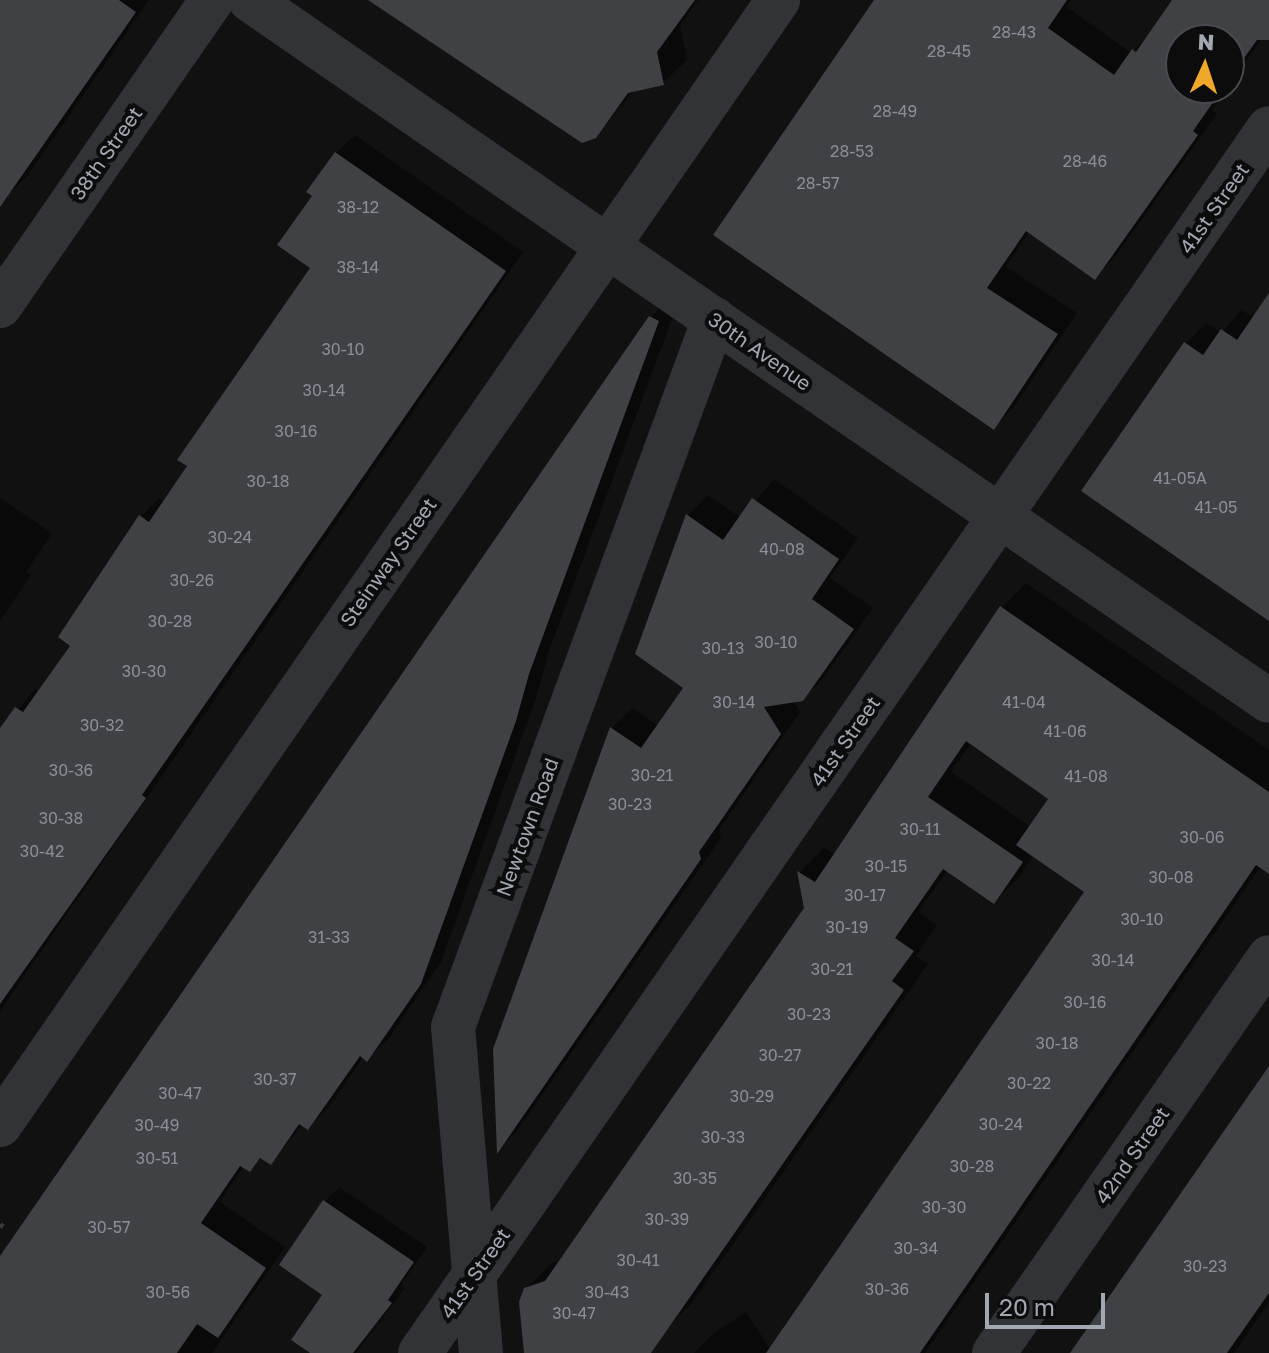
<!DOCTYPE html>
<style>
body{margin:0}
#map{position:relative;width:1269px;height:1353px;overflow:hidden;background:#111112;font-family:"Golos Text",sans-serif}
div>[style]{position:absolute}
.shadow>*{inset:0;background:#0007}
.building>*{inset:0;background:#404145}
.path>*{height:5px;margin-top:-2.5px;transform-origin:0;background:repeating-linear-gradient(90deg,#383a3e 0 4px,transparent 0 10px)}
.minor>*{height:44px;margin:-22px;padding:0 22px;transform-origin:22px;border-radius:22px;background:#323337}
.tertiary>*{height:44px;margin:-22px;padding:0 22px;transform-origin:22px;border-radius:22px;background:#323337}
span{translate:-50% -50%;white-space:nowrap;text-align:center;line-height:1.15;-webkit-text-stroke:8px #0c0c0d;paint-order:stroke}
.number-label{font-size:16px;color:#8a8e98}
.number-label span{-webkit-text-stroke-width:0}
.street-label{font-size:20px;color:#a2a8b3}
.north{position:absolute;left:1165px;top:24px;width:80px;height:80px;box-sizing:border-box;background:#0c0c0d;border:2px solid #484a4f;border-radius:50%;rotate:3deg;font-size:22px;font-weight:700;line-height:32px;text-align:center;color:#a2a8b3}
.north::after{content:'';display:block;margin:auto;width:28px;height:36px;background:#efa72c;clip-path:polygon(50% 0,100% 100%,50% 72%,0 100%)}
.scale{position:absolute;left:985px;top:1293px;width:120px;height:36px;box-sizing:border-box;border:4px solid #a2a8b3;border-top:0;padding-left:10px;font-size:24px;line-height:28px;white-space:nowrap;color:#a2a8b3;-webkit-text-stroke:6px #0c0c0d;paint-order:stroke}
</style>
<div id="map">
<div class="shadow">
<div style="clip-path:polygon(0 0,149px 0,28px 175px,5px 198px,0 194px)"></div>
<div style="clip-path:polygon(372px 0,698px 0,680px 26px,687px 60px,663px 83px,636px 89px,595px 137px)"></div>
<div style="clip-path:polygon(876px 0,1071px 0,1067px 7px,1131px 53px,1154px 30px,1174px 0,1269px 0,1269px 29px,1229px 85px,1229px 40px,1181px 40px,1181px 88px,1227px 88px,1212px 110px,1217px 114px,1115px 257px,1095px 277px,1030px 231px,1006px 267px,1077px 313px,1014px 407px,994px 427px)"></div>
<div style="clip-path:polygon(355px 135px,523px 252px,0 1011px,0 731px,35px 689px,40px 693px,73px 645px,141px 516px,159px 498px,165px 502px,313px 267px,314px 195px,336px 153px)"></div>
<div style="clip-path:polygon(672px 296px,679px 300px,549px 651px,536px 698px,441px 962px,388px 1039px,367px 1059px,364px 1056px,329px 1107px,308px 1128px,303px 1124px,271px 1162px,263px 1157px,250px 1170px,244px 1166px,220px 1202px,285px 1247px,212px 1353px,0 1353px,0 1260px,651px 317px)"></div>
<div style="clip-path:polygon(1269px 296px,1269px 619px,1084px 491px,1186px 343px,1206px 323px,1221px 333px,1242px 310px,1254px 318px)"></div>
<div style="clip-path:polygon(774px 479px,858px 538px,830px 578px,873px 608px,823px 679px,802px 700px,793px 701px,800px 712px,719px 830px,721px 838px,517px 1131px,499px 1149px,612px 728px,632px 708px,659px 726px,686px 687px,688px 515px,708px 495px,741px 518px)"></div>
<div style="clip-path:polygon(0 498px,52px 533px,26px 572px,31px 575px,0 621px)"></div>
<div style="clip-path:polygon(evenodd,1026px 583px,1269px 750px,1269px 867px,1261px 866px,925px 1353px,694px 1353px,713px 1334px,746px 1312px,771px 1350px,1087px 891px,1034px 854px,1019px 877px,994px 902px,948px 870px,918px 912px,937px 925px,916px 956px,928px 964px,692px 1303px,642px 1353px,526px 1353px,526px 1289px,552px 1263px,562px 1260px,806px 908px,800px 872px,824px 848px,835px 855px,1001px 608px,1026px 583px,971px 743px,1051px 798px,1031px 827px,951px 772px,971px 743px)"></div>
<div style="clip-path:polygon(1269px 1069px,1269px 1302px,1234px 1353px,1072px 1353px)"></div>
<div style="clip-path:polygon(339px 1187px,427px 1247px,401px 1285px,405px 1288px,356px 1353px,314px 1353px,325px 1295px,281px 1265px,325px 1201px)"></div>
</div>
<div class="building">
<div style="clip-path:polygon(0 0,119px 0,136px 12px,0 207px)"></div>
<div style="clip-path:polygon(368px 0,695px 0,657px 52px,664px 85px,628px 93px,596px 138px,582px 143px)"></div>
<div style="clip-path:polygon(874px 0,1067px 0,1048px 28px,1114px 75px,1132px 49px,1136px 52px,1172px 0,1269px 0,1269px 40px,1257px 40px,1229px 79px,1229px 40px,1181px 40px,1181px 88px,1223px 88px,1193px 131px,1198px 135px,1095px 280px,1026px 231px,987px 288px,1058px 334px,994px 430px,713px 235px)"></div>
<div style="clip-path:polygon(335px 152px,506px 271px,142px 795px,146px 798px,0 1004px,0 728px,15px 707px,23px 712px,70px 646px,58px 637px,139px 515px,149px 522px,187px 466px,177px 460px,310px 268px,277px 245px,312px 196px,306px 192px)"></div>
<div style="clip-path:polygon(1269px 293px,1269px 621px,1081px 491px,1184px 342px,1203px 355px,1221px 329px,1237px 340px)"></div>
<div style="clip-path:polygon(649px 316px,659px 321px,529px 674px,516px 721px,421px 984px,367px 1062px,360px 1056px,308px 1130px,299px 1124px,271px 1165px,260px 1158px,250px 1172px,240px 1166px,201px 1223px,266px 1268px,218px 1338px,197px 1324px,177px 1353px,0 1353px,0 1256px)"></div>
<div style="clip-path:polygon(752px 498px,839px 559px,812px 599px,854px 629px,803px 701px,764px 707px,781px 734px,699px 852px,701px 859px,497px 1154px,493px 1049px,610px 727px,641px 748px,683px 688px,635px 654px,686px 514px,723px 540px)"></div>
<div style="clip-path:polygon(1000px 606px,1269px 792px,1269px 874px,1256px 865px,920px 1353px,766px 1353px,1084px 892px,1016px 845px,1048px 799px,966px 741px,928px 797px,1023px 862px,994px 904px,943px 869px,895px 938px,914px 951px,892px 981px,904px 990px,651px 1353px,524px 1353px,519px 1302px,524px 1288px,545px 1281px,804px 908px,797px 871px,815px 882px)"></div>
<div style="clip-path:polygon(1269px 1066px,1269px 1293px,1227px 1353px,1070px 1353px)"></div>
<div style="clip-path:polygon(323px 1200px,414px 1262px,388px 1300px,392px 1303px,353px 1353px,310px 1353px,291px 1340px,322px 1295px,279px 1265px)"></div>
</div>
<div class="path">
<div style="left:0;top:1224px;width:4px;rotate:34deg"></div>
</div>
<div class="minor">
<div style="left:607px;top:246px;width:803px;rotate:34.5deg"></div>
<div style="left:0;top:306px;width:372px;rotate:-55.3deg"></div>
<div style="left:420px;top:1353px;width:1490px;rotate:-55.28deg"></div>
<div style="left:481px;top:1353px;width:327px;rotate:-94.9deg"></div>
<div style="left:453px;top:1027px;width:755px;rotate:-69.76deg"></div>
<div style="left:994px;top:1353px;width:482px;rotate:-55.2deg"></div>
</div>
<div class="tertiary">
<div style="left:250px;top:0;width:434px;rotate:34.6deg"></div>
<div style="left:0;top:1125px;width:1368px;rotate:-55.33deg"></div>
</div>
<div class="number-label">
<span style="left:1014px;top:32px">28-43</span>
<span style="left:949px;top:51px">28-45</span>
<span style="left:895px;top:111px">28-49</span>
<span style="left:852px;top:151px">28-53</span>
<span style="left:1085px;top:161px">28-46</span>
<span style="left:818px;top:183px">28-57</span>
<span style="left:358px;top:207px">38-12</span>
<span style="left:358px;top:267px">38-14</span>
<span style="left:343px;top:349px">30-10</span>
<span style="left:324px;top:390px">30-14</span>
<span style="left:296px;top:431px">30-16</span>
<span style="left:1180px;top:478px">41-05A</span>
<span style="left:268px;top:481px">30-18</span>
<span style="left:1216px;top:507px">41-05</span>
<span style="left:230px;top:537px">30-24</span>
<span style="left:782px;top:549px">40-08</span>
<span style="left:192px;top:580px">30-26</span>
<span style="left:170px;top:621px">30-28</span>
<span style="left:776px;top:642px">30-10</span>
<span style="left:723px;top:648px">30-13</span>
<span style="left:144px;top:671px">30-30</span>
<span style="left:734px;top:702px">30-14</span>
<span style="left:1024px;top:702px">41-04</span>
<span style="left:102px;top:725px">30-32</span>
<span style="left:1065px;top:731px">41-06</span>
<span style="left:71px;top:770px">30-36</span>
<span style="left:652px;top:775px">30-21</span>
<span style="left:1086px;top:776px">41-08</span>
<span style="left:630px;top:804px">30-23</span>
<span style="left:61px;top:818px">30-38</span>
<span style="left:920px;top:829px">30-11</span>
<span style="left:1202px;top:837px">30-06</span>
<span style="left:42px;top:851px">30-42</span>
<span style="left:886px;top:866px">30-15</span>
<span style="left:1171px;top:877px">30-08</span>
<span style="left:865px;top:895px">30-17</span>
<span style="left:1142px;top:919px">30-10</span>
<span style="left:847px;top:927px">30-19</span>
<span style="left:329px;top:937px">31-33</span>
<span style="left:1113px;top:960px">30-14</span>
<span style="left:832px;top:969px">30-21</span>
<span style="left:1085px;top:1002px">30-16</span>
<span style="left:809px;top:1014px">30-23</span>
<span style="left:1057px;top:1043px">30-18</span>
<span style="left:780px;top:1055px">30-27</span>
<span style="left:275px;top:1079px">30-37</span>
<span style="left:1029px;top:1083px">30-22</span>
<span style="left:180px;top:1093px">30-47</span>
<span style="left:752px;top:1096px">30-29</span>
<span style="left:1001px;top:1124px">30-24</span>
<span style="left:157px;top:1125px">30-49</span>
<span style="left:723px;top:1137px">30-33</span>
<span style="left:157px;top:1158px">30-51</span>
<span style="left:972px;top:1166px">30-28</span>
<span style="left:695px;top:1178px">30-35</span>
<span style="left:944px;top:1207px">30-30</span>
<span style="left:667px;top:1219px">30-39</span>
<span style="left:109px;top:1227px">30-57</span>
<span style="left:916px;top:1248px">30-34</span>
<span style="left:638px;top:1260px">30-41</span>
<span style="left:1205px;top:1266px">30-23</span>
<span style="left:887px;top:1289px">30-36</span>
<span style="left:168px;top:1292px">30-56</span>
<span style="left:607px;top:1292px">30-43</span>
<span style="left:574px;top:1313px">30-47</span>
</div>
<div class="street-label">
<span style="left:106px;top:153px;rotate:-55deg">38th Street</span>
<span style="left:1214px;top:208px;rotate:-55deg">41st Street</span>
<span style="left:760px;top:351px;rotate:35deg">30th Avenue</span>
<span style="left:388px;top:562px;rotate:-55deg">Steinway Street</span>
<span style="left:845px;top:741px;rotate:-55deg">41st Street</span>
<span style="left:527px;top:827px;rotate:-70deg">Newtown Road</span>
<span style="left:1132px;top:1155px;rotate:-55deg">42nd Street</span>
<span style="left:475px;top:1273px;rotate:-55deg">41st Street</span>
</div>
<div class="north">N</div>
<div class="scale">20 m</div>
</div>
